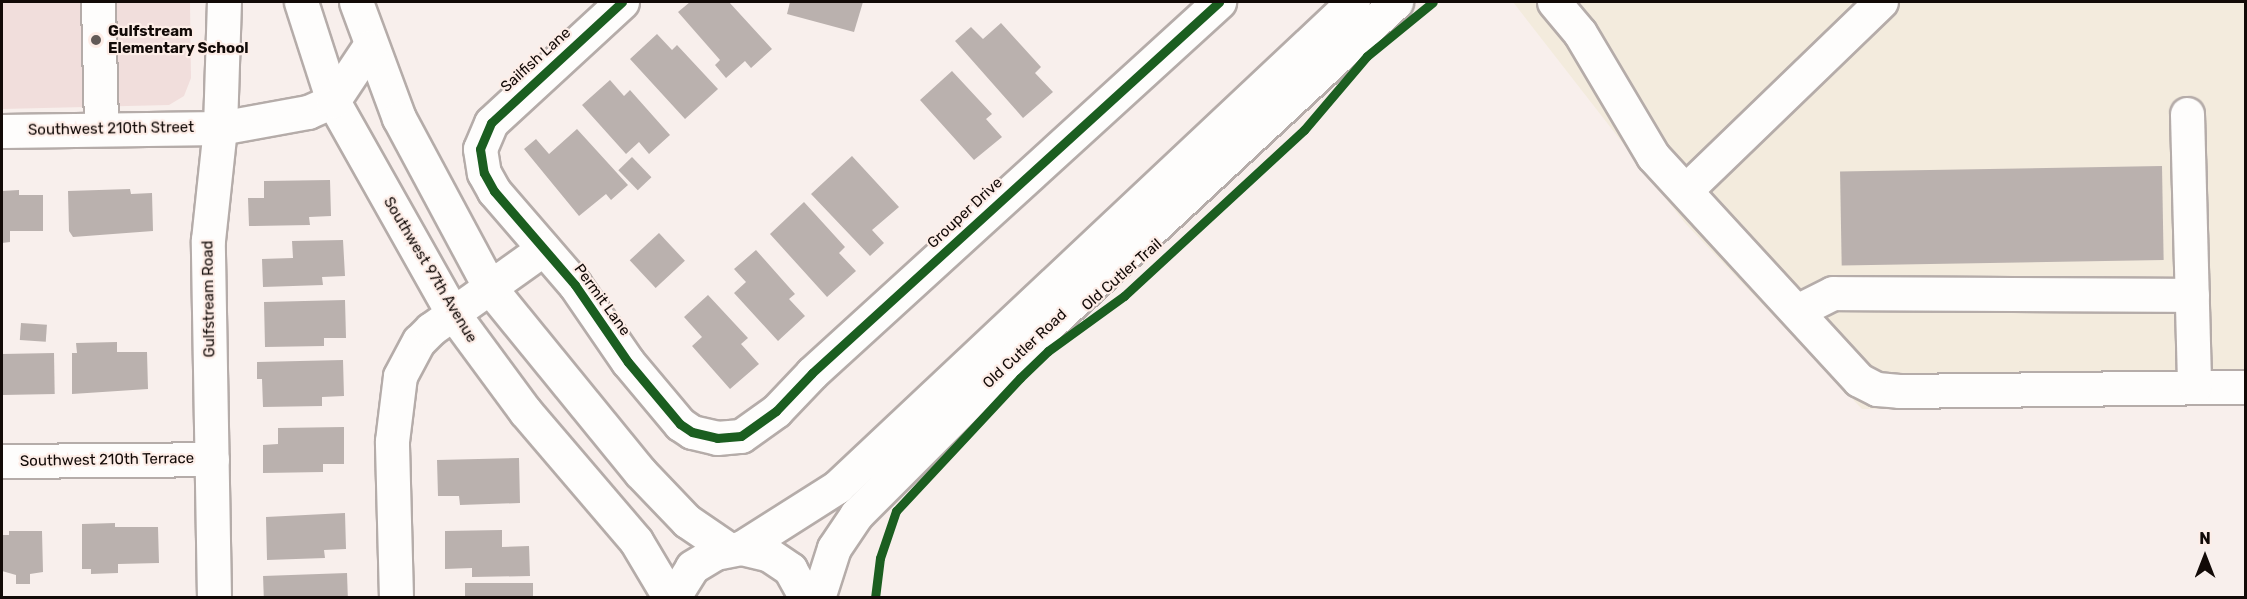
<!DOCTYPE html>
<style>
body{margin:0}
#map{position:relative;width:2247px;height:599px;overflow:hidden;background:#f8efec;font-family:Rubik,sans-serif}
div>[style]{position:absolute}
.commercial>*{inset:0;background:#f3ebdd}
.education>*{inset:0;background:#f1dedc}
.building>*{inset:0;background:#bab1ae;transform-origin:0 0}
.roads{filter:drop-shadow(2px 0 #b5aca9) drop-shadow(-2px 0 #b5aca9) drop-shadow(0 2px #b5aca9) drop-shadow(0 -2px #b5aca9)}
.minor>*{height:33px;margin:-16.5px;padding:0 16.5px;transform-origin:16.5px;border-radius:16.5px;background:#fefdfc}
.major>*{height:33px;margin:-16.5px;padding:0 16.5px;transform-origin:16.5px;border-radius:16.5px;background:#fefdfc}
.cycleway>*{height:9px;margin:-4.5px;padding:0 4.5px;transform-origin:4.5px;border-radius:4.5px;background:#1b5e20}
.dots>*{width:16px;height:16px;translate:-50% -50%;box-sizing:border-box;border:3px solid #fdede7;border-radius:50%}
span{translate:-50% -50%;white-space:nowrap;text-align:center;line-height:1.15;-webkit-text-stroke:4.5px #fdede7;paint-order:stroke}
.poi-label{font-size:15px;color:#120a07;font-weight:700}
.left{translate:0 -50%;text-align:left}
.street-label{font-size:15px;color:#120a07}
.frame{position:absolute;inset:0;border:3px solid #120a07;pointer-events:none}
.north{position:absolute;left:2175px;top:527px;width:60px;height:60px;-webkit-text-stroke:4px #fdede7;paint-order:stroke;rotate:0deg;font-size:16px;font-weight:700;line-height:24px;text-align:center;color:#120a07}
.north::after{content:'';display:block;margin:auto;width:21px;height:27px;background:#120a07;clip-path:polygon(50% 0,100% 100%,50% 72%,0 100%)}
</style>
<div id="map">
<div class="commercial">
<div style="clip-path:polygon(1513px 2px,2245px 2px,2245px 404px,1862px 409px,1685px 223px)"></div>
</div>
<div class="education">
<div style="clip-path:polygon(2px 2px,190px 2px,191px 78px,184px 96px,169px 105px,2px 109px)"></div>
</div>
<div class="building">
<div style="clip-path:polygon(690px 2px,729px 2px,772px 49px,751px 68px,745px 61px,726px 78px,715px 65px,720px 60px,678px 12px)"></div>
<div style="clip-path:polygon(790px 2px,863px 2px,854px 32px,787px 14px)"></div>
<div style="clip-path:polygon(1001px 23px,1041px 67px,1035px 73px,1053px 92px,1023px 118px,955px 41px,971px 27px,983px 39px)"></div>
<div style="clip-path:polygon(657px 34px,672px 50px,677px 45px,718px 89px,685px 119px,630px 59px)"></div>
<div style="clip-path:polygon(952px 71px,992px 114px,986px 119px,1002px 137px,974px 160px,920px 100px)"></div>
<div style="clip-path:polygon(610px 80px,624px 96px,630px 90px,670px 135px,649px 154px,639px 142px,626px 154px,582px 105px)"></div>
<div style="clip-path:polygon(577px 129px,628px 185px,611px 200px,606px 194px,579px 216px,524px 149px,536px 139px,549px 154px)"></div>
<div style="clip-path:polygon(852px 156px,899px 207px,872px 230px,884px 243px,870px 256px,811px 194px)"></div>
<div style="left:632px;top:157px;width:28px;height:19px;rotate:46deg"></div>
<div style="left:2162px;top:166px;width:94px;height:322px;rotate:89deg"></div>
<div style="clip-path:polygon(330px 180px,331px 216px,309px 217px,310px 225px,249px 226px,248px 198px,264px 198px,264px 181px)"></div>
<div style="clip-path:polygon(130px 189px,131px 194px,152px 193px,153px 231px,73px 237px,69px 231px,68px 191px)"></div>
<div style="clip-path:polygon(19px 190px,19px 195px,43px 195px,43px 231px,10px 231px,10px 242px,2px 243px,2px 191px)"></div>
<div style="clip-path:polygon(804px 202px,845px 247px,839px 253px,856px 271px,827px 297px,770px 234px)"></div>
<div style="left:659px;top:233px;width:38px;height:40px;rotate:47deg"></div>
<div style="clip-path:polygon(343px 240px,345px 276px,322px 277px,323px 285px,263px 287px,262px 259px,293px 258px,292px 241px)"></div>
<div style="clip-path:polygon(756px 250px,795px 294px,789px 299px,805px 316px,778px 341px,734px 293px,746px 282px,734px 269px)"></div>
<div style="clip-path:polygon(708px 295px,748px 338px,741px 344px,759px 364px,730px 389px,692px 346px,702px 337px,684px 317px)"></div>
<div style="clip-path:polygon(345px 300px,346px 338px,324px 338px,324px 346px,265px 347px,264px 302px)"></div>
<div style="left:21px;top:323px;width:26px;height:17px;rotate:4deg"></div>
<div style="clip-path:polygon(117px 342px,117px 352px,147px 352px,148px 389px,72px 394px,72px 353px,77px 353px,76px 343px)"></div>
<div style="left:54px;top:353px;width:41px;height:52px;rotate:89deg"></div>
<div style="clip-path:polygon(343px 360px,344px 396px,322px 397px,322px 406px,263px 407px,262px 379px,257px 379px,257px 362px)"></div>
<div style="clip-path:polygon(344px 427px,344px 464px,323px 464px,323px 472px,263px 473px,263px 445px,278px 444px,278px 428px)"></div>
<div style="clip-path:polygon(519px 458px,520px 503px,460px 505px,459px 496px,438px 496px,437px 460px)"></div>
<div style="clip-path:polygon(345px 513px,346px 549px,324px 550px,325px 558px,267px 560px,266px 517px)"></div>
<div style="clip-path:polygon(115px 523px,115px 527px,158px 527px,159px 563px,118px 564px,118px 573px,91px 574px,91px 569px,82px 569px,82px 524px)"></div>
<div style="clip-path:polygon(502px 530px,502px 547px,529px 546px,530px 576px,472px 577px,472px 568px,445px 569px,445px 531px)"></div>
<div style="clip-path:polygon(9px 531px,42px 531px,43px 572px,30px 574px,30px 584px,16px 584px,16px 575px,2px 571px,2px 535px,9px 535px)"></div>
<div style="left:347px;top:573px;width:25px;height:84px;rotate:88deg"></div>
<div style="left:533px;top:583px;width:15px;height:68px;rotate:90deg"></div>
</div>
<div class="roads">
<div class="minor">
<div style="left:98px;top:2px;width:127px;rotate:88.6deg"></div>
<div style="left:301px;top:2px;width:104px;rotate:72.1deg"></div>
<div style="left:333px;top:101px;width:242px;rotate:60.6deg"></div>
<div style="left:452px;top:312px;width:123px;rotate:53.6deg"></div>
<div style="left:525px;top:411px;width:171px;rotate:49.5deg"></div>
<div style="left:636px;top:541px;width:66px;rotate:59.2deg"></div>
<div style="left:356px;top:2px;width:124px;rotate:69.7deg"></div>
<div style="left:399px;top:118px;width:193px;rotate:61.8deg"></div>
<div style="left:490px;top:288px;width:237px;rotate:50.8deg"></div>
<div style="left:640px;top:472px;width:68px;rotate:46.2deg"></div>
<div style="left:687px;top:521px;width:50px;rotate:34.3deg"></div>
<div style="left:622px;top:2px;width:178px;rotate:137.3deg"></div>
<div style="left:491px;top:123px;width:28px;rotate:113deg"></div>
<div style="left:480px;top:149px;width:24px;rotate:81deg"></div>
<div style="left:484px;top:173px;width:21px;rotate:61deg"></div>
<div style="left:494px;top:191px;width:124px;rotate:49.2deg"></div>
<div style="left:575px;top:285px;width:93px;rotate:55.5deg"></div>
<div style="left:628px;top:362px;width:81px;rotate:50deg"></div>
<div style="left:680px;top:424px;width:14px;rotate:34deg"></div>
<div style="left:692px;top:432px;width:26px;rotate:13deg"></div>
<div style="left:717px;top:438px;width:24px;rotate:-5deg"></div>
<div style="left:741px;top:436px;width:43px;rotate:-35.5deg"></div>
<div style="left:776px;top:411px;width:52px;rotate:-46.5deg"></div>
<div style="left:812px;top:373px;width:551px;rotate:-42.35deg"></div>
<div style="left:1554px;top:2px;width:40px;rotate:50deg"></div>
<div style="left:1580px;top:33px;width:143px;rotate:59.3deg"></div>
<div style="left:1653px;top:156px;width:304px;rotate:47.4deg"></div>
<div style="left:1859px;top:380px;width:20px;rotate:27deg"></div>
<div style="left:1877px;top:389px;width:22px;rotate:5deg"></div>
<div style="left:1899px;top:391px;width:347px;rotate:-0.7deg"></div>
<div style="left:2187px;top:114px;width:273px;rotate:88.5deg"></div>
<div style="left:2px;top:131px;width:218px;rotate:-0.8deg"></div>
<div style="left:220px;top:128px;width:89px;rotate:-10.3deg"></div>
<div style="left:308px;top:112px;width:27px;rotate:-24deg"></div>
<div style="left:333px;top:101px;width:65px;rotate:-56.3deg"></div>
<div style="left:1686px;top:190px;width:271px;rotate:-44deg"></div>
<div style="left:1797px;top:311px;width:40px;rotate:-26.6deg"></div>
<div style="left:1833px;top:293px;width:359px;rotate:0.3deg"></div>
<div style="left:2px;top:461px;width:210px;rotate:-0.5deg"></div>
<div style="left:214px;top:598px;width:358px;rotate:-91deg"></div>
<div style="left:208px;top:240px;width:113px;rotate:-83.9deg"></div>
<div style="left:220px;top:128px;width:126px;rotate:-88.2deg"></div>
<div style="left:396px;top:598px;width:157px;rotate:-91.5deg"></div>
<div style="left:392px;top:441px;width:65px;rotate:-83deg"></div>
<div style="left:400px;top:376px;width:40px;rotate:-62deg"></div>
<div style="left:419px;top:341px;width:17px;rotate:-45deg"></div>
<div style="left:431px;top:329px;width:138px;rotate:-35.5deg"></div>
</div>
<div class="major">
<div style="left:741px;top:548px;width:114px;rotate:-32.4deg"></div>
<div style="left:837px;top:487px;width:708px;rotate:-43.23deg"></div>
<div style="left:673px;top:598px;width:36px;rotate:-58deg"></div>
<div style="left:692px;top:567px;width:27px;rotate:-31deg"></div>
<div style="left:715px;top:553px;width:26px;rotate:-11deg"></div>
<div style="left:741px;top:548px;width:28px;rotate:13deg"></div>
<div style="left:768px;top:554px;width:27px;rotate:34deg"></div>
<div style="left:790px;top:569px;width:33px;rotate:61deg"></div>
<div style="left:818px;top:598px;width:52px;rotate:-72.3deg"></div>
<div style="left:834px;top:548px;width:40px;rotate:-56deg"></div>
<div style="left:856px;top:515px;width:229px;rotate:-45deg"></div>
<div style="left:1018px;top:353px;width:516px;rotate:-42.88deg"></div>
</div>
</div>
<div class="cycleway">
<div style="left:622px;top:2px;width:178px;rotate:137.3deg"></div>
<div style="left:491px;top:123px;width:28px;rotate:113deg"></div>
<div style="left:480px;top:149px;width:24px;rotate:81deg"></div>
<div style="left:484px;top:173px;width:21px;rotate:61deg"></div>
<div style="left:494px;top:191px;width:124px;rotate:49.2deg"></div>
<div style="left:575px;top:285px;width:93px;rotate:55.5deg"></div>
<div style="left:628px;top:362px;width:81px;rotate:50deg"></div>
<div style="left:680px;top:424px;width:14px;rotate:34deg"></div>
<div style="left:692px;top:432px;width:26px;rotate:13deg"></div>
<div style="left:717px;top:438px;width:24px;rotate:-5deg"></div>
<div style="left:741px;top:436px;width:43px;rotate:-35.5deg"></div>
<div style="left:776px;top:411px;width:52px;rotate:-46.5deg"></div>
<div style="left:812px;top:373px;width:551px;rotate:-42.35deg"></div>
<div style="left:875px;top:598px;width:40px;rotate:-82.9deg"></div>
<div style="left:880px;top:558px;width:50px;rotate:-71.2deg"></div>
<div style="left:896px;top:511px;width:182px;rotate:-47deg"></div>
<div style="left:1020px;top:378px;width:39px;rotate:-44deg"></div>
<div style="left:1048px;top:351px;width:94px;rotate:-35.9deg"></div>
<div style="left:1124px;top:296px;width:245px;rotate:-42.7deg"></div>
<div style="left:1304px;top:130px;width:97px;rotate:-49.6deg"></div>
<div style="left:1367px;top:56px;width:85px;rotate:-39.3deg"></div>
</div>
<div class="dots">
<div style="left:96px;top:40px;background:#625a57"></div>
</div>
<div class="poi-label">
<span class="left" style="left:108px;top:40px">Gulfstream<br>Elementary School</span>
</div>
<div class="street-label">
<span style="left:536px;top:60px;rotate:-42deg">Sailfish Lane</span>
<span style="left:111px;top:129px;rotate:-1deg">Southwest 210th Street</span>
<span style="left:965px;top:213px;rotate:-43deg">Grouper Drive</span>
<span style="left:430px;top:270px;rotate:59deg">Southwest 97th Avenue</span>
<span style="left:1122px;top:275px;rotate:-41deg">Old Cutler Trail</span>
<span style="left:209px;top:299px;rotate:-91deg">Gulfstream Road</span>
<span style="left:602px;top:300px;rotate:54deg">Permit Lane</span>
<span style="left:1025px;top:349px;rotate:-43deg">Old Cutler Road</span>
<span style="left:107px;top:460px;rotate:-1deg">Southwest 210th Terrace</span>
</div>
<div class="frame"></div>
<div class="north">N</div>
</div>
